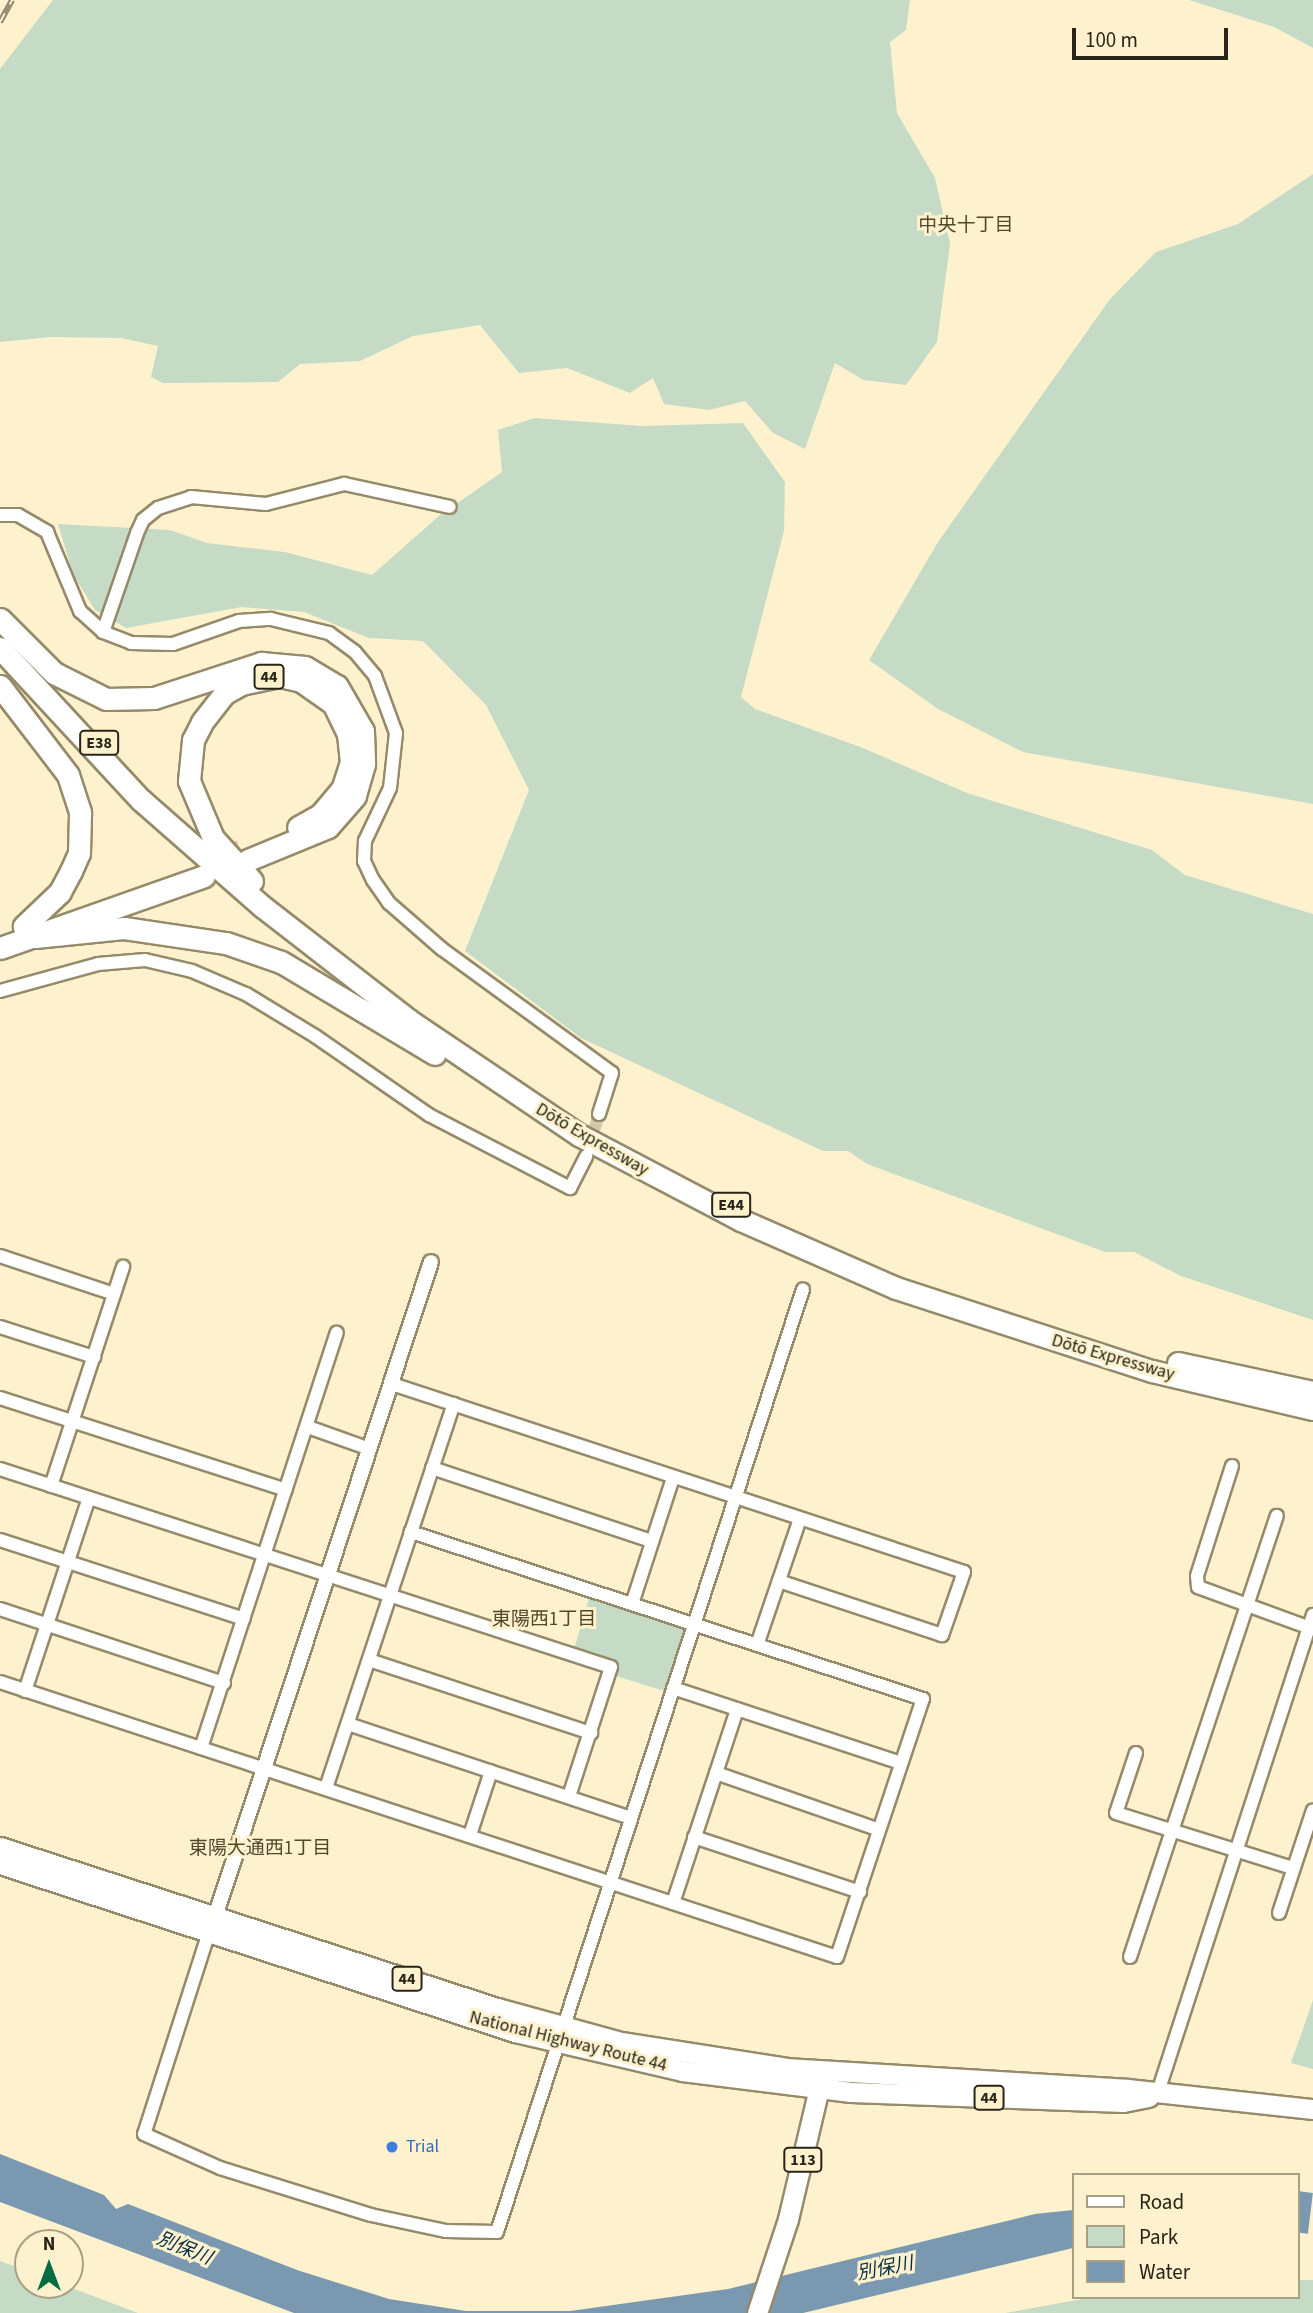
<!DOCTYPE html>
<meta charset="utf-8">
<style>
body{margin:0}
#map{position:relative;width:1313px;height:2313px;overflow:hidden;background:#fef2ce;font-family:"Source Sans 3","Noto Sans JP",sans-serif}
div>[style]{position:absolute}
.green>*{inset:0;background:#c5dbc6}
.water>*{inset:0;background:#7a98b0;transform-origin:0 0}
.minor-tunnel>*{height:12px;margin-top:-6px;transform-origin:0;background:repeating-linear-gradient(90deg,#d3c9a9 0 12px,transparent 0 18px)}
.motorway-tunnel>*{height:21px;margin-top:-10.5px;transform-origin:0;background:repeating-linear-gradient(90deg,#d3c9a9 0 21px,transparent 0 31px)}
.roads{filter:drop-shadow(2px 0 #958a69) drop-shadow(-2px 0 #958a69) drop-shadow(0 2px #958a69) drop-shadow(0 -2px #958a69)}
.minor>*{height:12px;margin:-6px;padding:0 6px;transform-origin:6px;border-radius:6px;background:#fff}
.tertiary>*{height:14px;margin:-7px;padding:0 7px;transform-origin:7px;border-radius:7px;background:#fff}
.primary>*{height:19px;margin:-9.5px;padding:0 9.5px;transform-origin:9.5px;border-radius:9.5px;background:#fff}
.trunk>*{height:19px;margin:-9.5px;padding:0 9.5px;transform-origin:9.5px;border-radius:9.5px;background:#fff}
.motorway>*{height:21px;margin:-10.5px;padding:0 10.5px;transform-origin:10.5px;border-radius:10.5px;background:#fff}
.rail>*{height:6px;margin-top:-3px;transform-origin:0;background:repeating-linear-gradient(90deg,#fef2ce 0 10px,#8f876f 0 20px);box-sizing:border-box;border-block:2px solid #8f876f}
.dots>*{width:19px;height:19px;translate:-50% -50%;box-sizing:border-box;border:4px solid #fef2ce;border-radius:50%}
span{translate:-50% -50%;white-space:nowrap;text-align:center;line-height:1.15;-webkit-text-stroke:6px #fef2ce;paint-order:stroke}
.shield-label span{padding:2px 5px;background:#fef2ce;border:2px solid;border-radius:5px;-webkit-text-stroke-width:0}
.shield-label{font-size:16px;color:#282417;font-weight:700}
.street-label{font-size:18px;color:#282417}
.shop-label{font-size:18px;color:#366cbe}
.left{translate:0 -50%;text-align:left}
.neighbourhood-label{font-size:19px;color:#53492a}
.water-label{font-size:19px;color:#052e48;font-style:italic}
.legend{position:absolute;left:1072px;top:2173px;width:228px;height:126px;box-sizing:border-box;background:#fef2ce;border:2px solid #a8a085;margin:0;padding:9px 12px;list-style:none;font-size:21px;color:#282417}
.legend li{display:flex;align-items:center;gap:14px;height:35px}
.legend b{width:35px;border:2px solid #a8a085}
.north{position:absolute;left:14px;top:2229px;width:70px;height:70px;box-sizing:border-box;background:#fef2ce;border:2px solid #a8a085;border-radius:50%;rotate:0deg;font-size:19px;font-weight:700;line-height:28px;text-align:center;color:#282417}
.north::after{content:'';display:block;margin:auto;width:24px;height:32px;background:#046c43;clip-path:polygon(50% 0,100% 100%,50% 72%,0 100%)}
.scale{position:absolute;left:1072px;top:28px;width:156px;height:32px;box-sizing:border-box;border:4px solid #282417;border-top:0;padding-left:9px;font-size:21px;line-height:24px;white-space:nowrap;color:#282417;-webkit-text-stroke:5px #fef2ce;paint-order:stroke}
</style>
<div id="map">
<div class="green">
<div style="clip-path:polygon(53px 0,910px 0,906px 30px,890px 42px,897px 113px,935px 178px,950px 244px,937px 342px,906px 385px,863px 380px,835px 363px,805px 449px,773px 433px,745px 401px,709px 410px,664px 404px,653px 378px,630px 393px,567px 368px,519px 373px,480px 325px,413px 336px,360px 361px,300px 364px,278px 382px,163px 383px,151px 377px,158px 346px,121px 338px,50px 337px,0 342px,0 69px)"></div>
<div style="clip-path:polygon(1189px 0,1313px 0,1313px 48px,1274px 27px)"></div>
<div style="clip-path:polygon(1313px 174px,1313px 804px,1023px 752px,938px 709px,869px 660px,938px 542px,1110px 299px,1156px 252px,1238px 224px)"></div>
<div style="clip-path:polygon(534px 418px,642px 426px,743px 423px,785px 482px,784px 531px,741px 697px,755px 709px,863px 748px,967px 793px,1152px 850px,1185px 875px,1313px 914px,1313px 1320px,1181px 1276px,1134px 1252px,1105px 1252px,867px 1164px,848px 1151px,823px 1151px,581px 1038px,465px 951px,529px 790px,486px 705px,423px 641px,369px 638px,304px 612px,242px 607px,126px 628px,95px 610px,73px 574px,58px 524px,170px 530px,207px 543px,285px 552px,372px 575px,439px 516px,502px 472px,498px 430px)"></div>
<div style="clip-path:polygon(589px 1599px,684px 1629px,664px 1691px,616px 1676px,619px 1663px,574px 1649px)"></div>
<div style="clip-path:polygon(1313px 2000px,1313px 2069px,1291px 2063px)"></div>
<div style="clip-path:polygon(0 2261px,28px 2271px,28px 2285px,64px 2285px,138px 2313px,0 2313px)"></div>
<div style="clip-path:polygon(1297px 2280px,1313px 2280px,1313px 2313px,1005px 2313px,1094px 2297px,1297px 2297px)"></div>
</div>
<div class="water">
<div style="clip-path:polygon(0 2154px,104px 2195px,116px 2209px,128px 2204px,297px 2270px,389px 2299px,466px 2311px,570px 2311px,728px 2289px,1035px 2214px,1073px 2210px,1073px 2248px,803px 2313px,294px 2313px,0 2202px)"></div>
<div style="left:1297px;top:2191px;width:16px;height:41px;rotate:7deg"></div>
</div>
<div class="minor-tunnel">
<div style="left:589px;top:1147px;width:34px;rotate:-73deg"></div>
</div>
<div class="motorway-tunnel">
<div style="left:195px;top:866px;width:48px;rotate:-19.6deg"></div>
</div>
<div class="roads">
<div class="minor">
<div style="left:0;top:515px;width:18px"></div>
<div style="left:18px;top:515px;width:34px;rotate:30deg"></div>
<div style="left:47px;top:532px;width:86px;rotate:67.3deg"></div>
<div style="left:80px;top:611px;width:31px;rotate:42deg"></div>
<div style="left:103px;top:632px;width:30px;rotate:21deg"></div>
<div style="left:131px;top:643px;width:42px;rotate:1.4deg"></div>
<div style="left:173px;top:644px;width:70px;rotate:-19.2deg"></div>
<div style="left:239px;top:621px;width:32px;rotate:-4deg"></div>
<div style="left:271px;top:619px;width:60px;rotate:13.6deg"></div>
<div style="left:329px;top:633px;width:32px;rotate:36deg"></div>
<div style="left:355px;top:652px;width:31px;rotate:50deg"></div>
<div style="left:375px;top:676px;width:61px;rotate:69.8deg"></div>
<div style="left:396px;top:733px;width:55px;rotate:96.2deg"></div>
<div style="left:390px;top:788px;width:59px;rotate:115.3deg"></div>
<div style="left:365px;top:841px;width:20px;rotate:93deg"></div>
<div style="left:364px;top:861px;width:21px;rotate:65deg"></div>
<div style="left:373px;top:880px;width:28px;rotate:55deg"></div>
<div style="left:389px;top:903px;width:70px;rotate:41deg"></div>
<div style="left:442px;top:949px;width:210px;rotate:36.1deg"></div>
<div style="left:612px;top:1073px;width:43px;rotate:107.6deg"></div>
<div style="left:103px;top:632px;width:105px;rotate:-71deg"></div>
<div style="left:137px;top:533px;width:14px;rotate:-65deg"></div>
<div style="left:143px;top:520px;width:19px;rotate:-39deg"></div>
<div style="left:158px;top:508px;width:35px;rotate:-18deg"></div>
<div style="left:191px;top:497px;width:75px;rotate:5.3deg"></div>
<div style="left:266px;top:504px;width:81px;rotate:-14.4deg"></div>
<div style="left:344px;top:484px;width:108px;rotate:12.2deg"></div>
<div style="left:0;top:991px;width:102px;rotate:-15.4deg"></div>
<div style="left:98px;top:964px;width:47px;rotate:-4.9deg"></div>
<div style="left:145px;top:960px;width:48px;rotate:13.2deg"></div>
<div style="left:192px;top:971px;width:59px;rotate:23.1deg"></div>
<div style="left:246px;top:994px;width:81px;rotate:31.3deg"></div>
<div style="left:315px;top:1036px;width:139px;rotate:34.7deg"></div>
<div style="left:429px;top:1115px;width:159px;rotate:27.4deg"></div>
<div style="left:570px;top:1188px;width:36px;rotate:-63deg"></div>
<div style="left:0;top:1256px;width:120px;rotate:18.4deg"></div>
<div style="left:0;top:1327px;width:99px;rotate:17.7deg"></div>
<div style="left:392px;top:1384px;width:602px;rotate:18.19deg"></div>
<div style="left:964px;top:1572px;width:67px;rotate:109.2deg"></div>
<div style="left:942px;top:1635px;width:172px;rotate:-161.7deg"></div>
<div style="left:0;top:1398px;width:300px;rotate:17.8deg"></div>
<div style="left:308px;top:1427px;width:66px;rotate:19.5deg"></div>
<div style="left:1232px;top:1466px;width:115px;rotate:107.7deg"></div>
<div style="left:1197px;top:1576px;width:11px;rotate:85deg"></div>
<div style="left:1198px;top:1587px;width:122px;rotate:20.1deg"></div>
<div style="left:432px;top:1468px;width:232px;rotate:18.4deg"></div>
<div style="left:0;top:1469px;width:642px;rotate:17.96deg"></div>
<div style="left:611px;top:1667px;width:136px;rotate:108deg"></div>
<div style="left:51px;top:1486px;width:231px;rotate:-71.8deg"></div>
<div style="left:0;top:1540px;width:256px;rotate:17.9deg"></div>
<div style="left:632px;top:1604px;width:133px;rotate:-72deg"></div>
<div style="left:0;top:1609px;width:236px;rotate:18.3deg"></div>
<div style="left:757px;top:1645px;width:133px;rotate:-71.2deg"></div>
<div style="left:369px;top:1660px;width:234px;rotate:18.2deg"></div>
<div style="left:0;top:1682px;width:881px;rotate:18.19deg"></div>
<div style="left:837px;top:1957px;width:272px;rotate:-71.6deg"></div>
<div style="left:923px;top:1699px;width:539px;rotate:-161.94deg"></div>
<div style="left:673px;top:1688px;width:240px;rotate:18.2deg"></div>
<div style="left:25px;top:1691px;width:203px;rotate:-71.7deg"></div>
<div style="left:348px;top:1724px;width:298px;rotate:18.4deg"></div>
<div style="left:201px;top:1748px;width:437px;rotate:-71.9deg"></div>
<div style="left:1136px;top:1753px;width:63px;rotate:108.4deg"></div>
<div style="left:1116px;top:1813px;width:185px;rotate:17.3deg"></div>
<div style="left:716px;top:1773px;width:170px;rotate:19.2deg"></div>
<div style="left:326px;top:1788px;width:405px;rotate:-71.6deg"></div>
<div style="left:470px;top:1835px;width:67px;rotate:-71.8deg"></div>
<div style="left:694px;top:1837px;width:175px;rotate:18.3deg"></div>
<div style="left:673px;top:1903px;width:204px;rotate:-71.7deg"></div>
<div style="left:1279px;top:1913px;width:108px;rotate:-71.7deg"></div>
<div style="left:209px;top:1932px;width:212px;rotate:107.8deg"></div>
<div style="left:144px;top:2134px;width:83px;rotate:24.1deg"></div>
<div style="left:220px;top:2168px;width:158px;rotate:17.3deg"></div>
<div style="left:371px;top:2215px;width:77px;rotate:12deg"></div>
<div style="left:446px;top:2231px;width:51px;rotate:1.1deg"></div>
<div style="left:497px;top:2232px;width:991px;rotate:-72.02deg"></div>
<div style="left:1130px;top:1957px;width:465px;rotate:-71.6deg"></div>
<div style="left:1157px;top:2095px;width:505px;rotate:-72deg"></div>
</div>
<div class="tertiary">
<div style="left:212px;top:1926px;width:699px;rotate:-71.75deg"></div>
</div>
<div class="primary">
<div style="left:757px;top:2313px;width:99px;rotate:-71.7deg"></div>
<div style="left:788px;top:2219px;width:152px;rotate:-76.7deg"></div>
</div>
<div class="trunk">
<div style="left:0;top:1847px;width:522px;rotate:17.95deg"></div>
<div style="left:497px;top:2008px;width:129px;rotate:15.3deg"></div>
<div style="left:621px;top:2042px;width:168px;rotate:8.9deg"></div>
<div style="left:787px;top:2068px;width:342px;rotate:3.5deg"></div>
<div style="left:1128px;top:2089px;width:186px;rotate:6.2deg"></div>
<div style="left:0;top:1864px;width:542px;rotate:18.07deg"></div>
<div style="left:515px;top:2032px;width:171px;rotate:13.1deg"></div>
<div style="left:682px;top:2071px;width:170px;rotate:7.1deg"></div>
<div style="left:851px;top:2092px;width:272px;rotate:2.1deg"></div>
<div style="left:1123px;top:2102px;width:26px;rotate:-11deg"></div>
</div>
<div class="motorway">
<div style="left:0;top:619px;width:76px;rotate:45deg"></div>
<div style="left:54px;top:673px;width:58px;rotate:26.6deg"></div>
<div style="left:106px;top:699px;width:48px;rotate:-1.2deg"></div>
<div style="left:154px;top:698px;width:113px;rotate:-18.1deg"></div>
<div style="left:261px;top:663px;width:44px;rotate:5.2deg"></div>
<div style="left:305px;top:667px;width:37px;rotate:31deg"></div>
<div style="left:337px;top:686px;width:52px;rotate:60deg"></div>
<div style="left:363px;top:731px;width:33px;rotate:88deg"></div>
<div style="left:364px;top:764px;width:33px;rotate:106deg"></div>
<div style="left:355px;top:796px;width:41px;rotate:131.1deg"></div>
<div style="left:328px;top:827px;width:87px;rotate:157.6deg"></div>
<div style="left:0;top:648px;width:207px;rotate:47.2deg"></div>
<div style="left:141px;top:800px;width:162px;rotate:41.3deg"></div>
<div style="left:263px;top:907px;width:186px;rotate:37.8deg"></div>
<div style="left:410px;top:1021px;width:204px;rotate:34deg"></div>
<div style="left:579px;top:1135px;width:183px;rotate:27.7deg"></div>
<div style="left:741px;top:1220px;width:169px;rotate:23.7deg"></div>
<div style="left:896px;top:1288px;width:269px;rotate:18deg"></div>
<div style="left:1152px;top:1371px;width:165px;rotate:13.3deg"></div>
<div style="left:0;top:686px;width:112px;rotate:52.6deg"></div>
<div style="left:68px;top:775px;width:40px;rotate:72deg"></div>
<div style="left:80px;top:813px;width:40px;rotate:91.4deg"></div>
<div style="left:79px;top:853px;width:20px;rotate:114deg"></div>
<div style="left:71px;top:871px;width:24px;rotate:118deg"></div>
<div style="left:60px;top:892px;width:50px;rotate:136.6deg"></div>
<div style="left:252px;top:881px;width:58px;rotate:-132.2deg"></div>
<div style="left:213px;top:838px;width:62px;rotate:-112.8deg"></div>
<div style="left:189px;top:781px;width:41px;rotate:-84.4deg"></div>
<div style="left:193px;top:740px;width:20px;rotate:-63deg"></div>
<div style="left:202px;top:722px;width:37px;rotate:-52deg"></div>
<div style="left:225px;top:693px;width:18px;rotate:-29deg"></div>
<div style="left:241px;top:684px;width:40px;rotate:-12deg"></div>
<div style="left:280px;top:676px;width:22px;rotate:13deg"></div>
<div style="left:301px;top:681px;width:39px;rotate:35deg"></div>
<div style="left:333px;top:703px;width:34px;rotate:64deg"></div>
<div style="left:348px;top:734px;width:28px;rotate:84deg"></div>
<div style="left:351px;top:762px;width:28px;rotate:108deg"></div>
<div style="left:342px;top:789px;width:34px;rotate:130deg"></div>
<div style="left:320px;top:815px;width:25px;rotate:151deg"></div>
<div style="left:35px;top:937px;width:89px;rotate:-5.8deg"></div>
<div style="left:124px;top:928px;width:103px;rotate:8.4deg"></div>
<div style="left:226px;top:943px;width:58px;rotate:19.1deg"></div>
<div style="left:281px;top:962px;width:179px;rotate:30.9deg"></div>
<div style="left:0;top:948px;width:216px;rotate:-19.4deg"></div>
<div style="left:1178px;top:1363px;width:138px;rotate:12.1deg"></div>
</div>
</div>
<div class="rail">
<div style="left:0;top:22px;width:25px;rotate:-61deg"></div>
</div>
<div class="dots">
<div style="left:392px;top:2147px;background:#3f7fe0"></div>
</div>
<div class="shield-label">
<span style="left:269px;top:677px">44</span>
<span style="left:99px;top:743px">E38</span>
<span style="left:731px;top:1205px">E44</span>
<span style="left:407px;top:1979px">44</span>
<span style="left:989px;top:2098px">44</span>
<span style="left:803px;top:2160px">113</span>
</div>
<div class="street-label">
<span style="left:592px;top:1140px;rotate:30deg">Dōtō Expressway</span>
<span style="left:1113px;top:1358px;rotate:16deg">Dōtō Expressway</span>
<span style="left:568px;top:2042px;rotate:14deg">National Highway Route 44</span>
</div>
<div class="shop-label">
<span class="left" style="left:406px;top:2147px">Trial</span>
</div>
<div class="neighbourhood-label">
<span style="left:966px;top:226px">中央十丁目</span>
<span style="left:544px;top:1620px">東陽西1丁目</span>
<span style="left:260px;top:1849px">東陽大通西1丁目</span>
</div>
<div class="water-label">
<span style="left:184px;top:2249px;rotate:22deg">別保川</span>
<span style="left:885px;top:2269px;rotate:-11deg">別保川</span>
</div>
<ul class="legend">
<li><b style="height:9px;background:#fff"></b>Road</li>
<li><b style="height:19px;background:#c5dbc6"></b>Park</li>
<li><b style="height:19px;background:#7a98b0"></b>Water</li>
</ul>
<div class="north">N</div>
<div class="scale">100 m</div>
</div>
